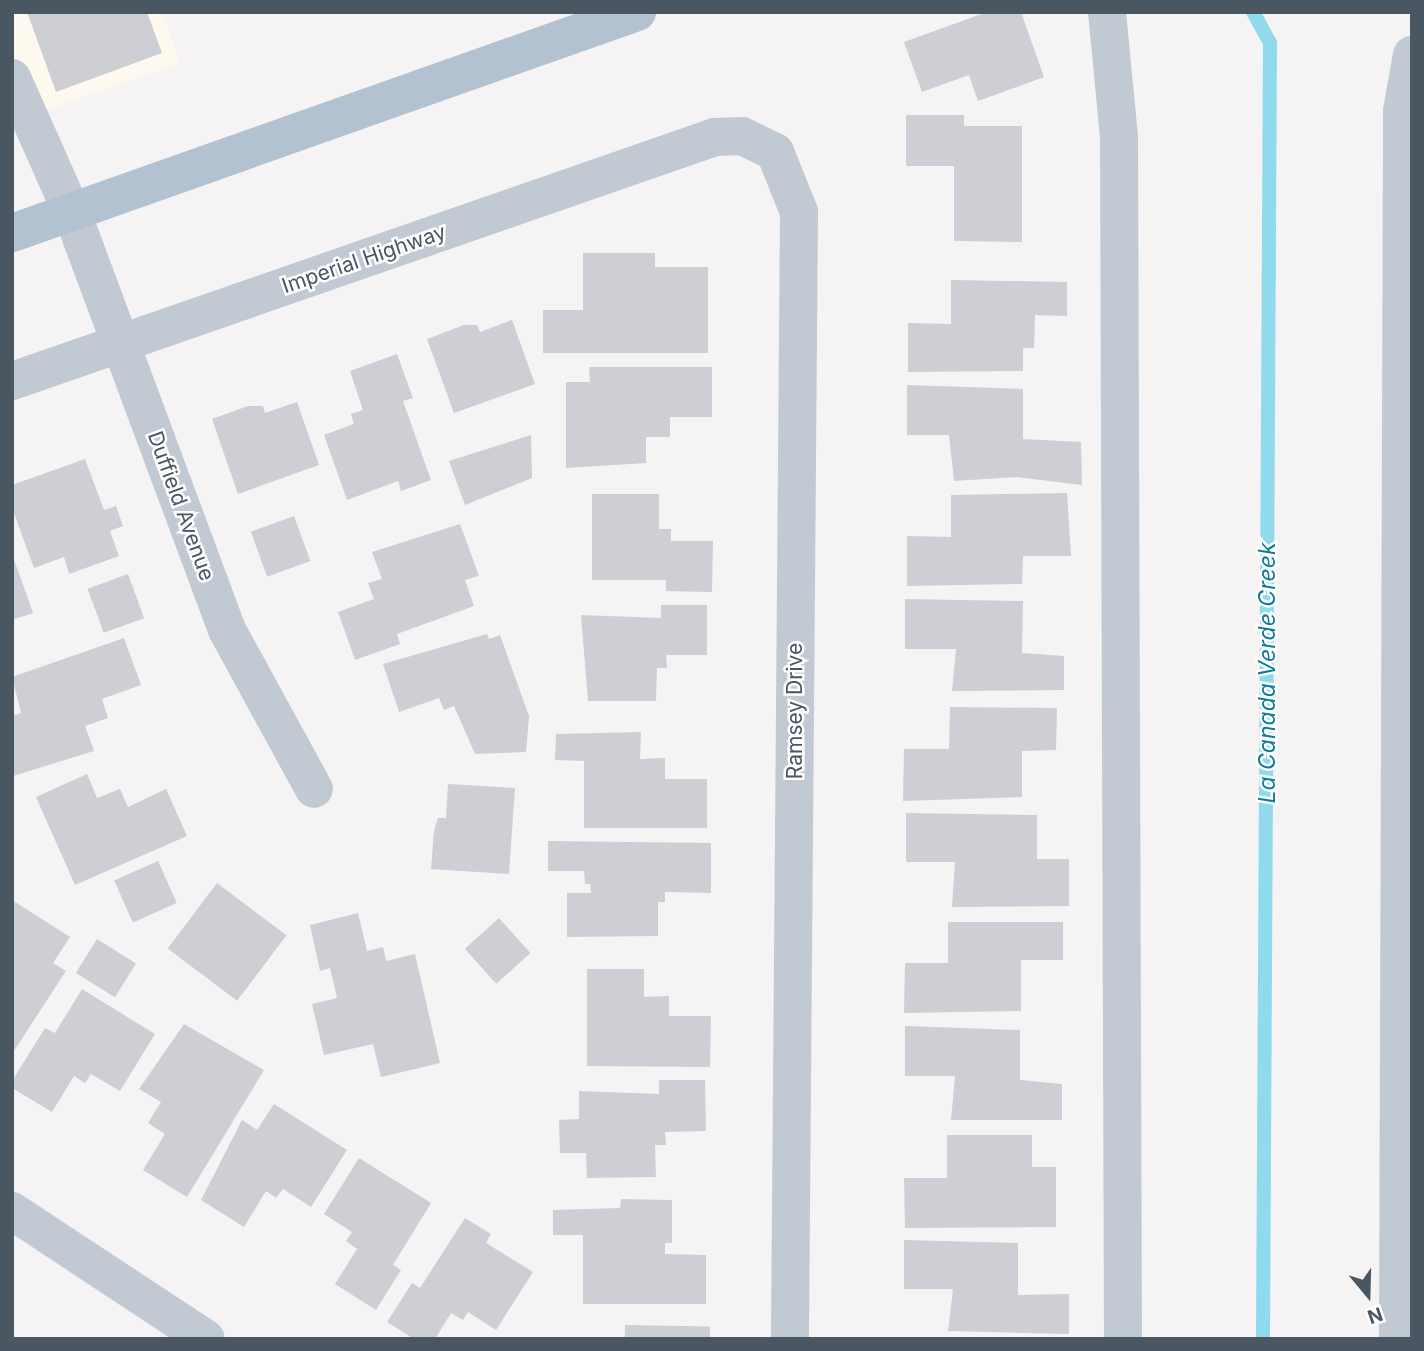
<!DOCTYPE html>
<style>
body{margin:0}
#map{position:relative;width:1424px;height:1351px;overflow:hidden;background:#f5f3f3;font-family:Inter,sans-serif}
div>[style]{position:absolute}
.commercial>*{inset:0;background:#fdf9ef}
.stream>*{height:14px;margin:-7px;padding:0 7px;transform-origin:7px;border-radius:7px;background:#90daee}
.building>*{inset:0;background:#cdcfd5;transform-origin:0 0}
.minor>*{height:38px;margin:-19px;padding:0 19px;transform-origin:19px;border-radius:19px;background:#c1cad2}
.major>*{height:38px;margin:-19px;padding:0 19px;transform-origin:19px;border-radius:19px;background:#b3c2d1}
span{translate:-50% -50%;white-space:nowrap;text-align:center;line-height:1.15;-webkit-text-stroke:5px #fff;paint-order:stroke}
.street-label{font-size:21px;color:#4a5661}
.water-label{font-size:23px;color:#0c7c9b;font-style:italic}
.frame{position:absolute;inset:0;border:14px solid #4a5661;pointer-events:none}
.north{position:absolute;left:1333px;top:1260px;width:70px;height:70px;-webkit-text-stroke:5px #fff;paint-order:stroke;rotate:161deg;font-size:19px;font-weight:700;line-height:28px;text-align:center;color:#4a5661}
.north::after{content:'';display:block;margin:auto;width:24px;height:32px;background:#4a5661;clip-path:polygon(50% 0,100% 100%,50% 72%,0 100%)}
</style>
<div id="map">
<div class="commercial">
<div style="clip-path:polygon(12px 12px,162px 12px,180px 63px,12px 122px)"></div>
</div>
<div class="stream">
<div style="left:1253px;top:12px;width:35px;rotate:61deg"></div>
<div style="left:1270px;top:43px;width:1296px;rotate:90.31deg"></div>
</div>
<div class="building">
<div style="clip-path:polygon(27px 12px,147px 12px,162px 53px,56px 92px)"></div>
<div style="clip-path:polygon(987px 12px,1021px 12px,1044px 77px,978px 101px,969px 75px,922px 92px,904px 42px)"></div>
<div style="clip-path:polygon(906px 115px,964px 115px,964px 126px,1022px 126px,1022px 242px,954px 241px,954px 166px,906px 166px)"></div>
<div style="clip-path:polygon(583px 253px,655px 253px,655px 267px,708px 267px,708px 353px,543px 353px,543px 310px,583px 310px)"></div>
<div style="clip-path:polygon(951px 280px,1067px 282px,1067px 316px,1035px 315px,1034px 348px,1023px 348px,1023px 371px,908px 372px,908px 323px,951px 324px)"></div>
<div style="clip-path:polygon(512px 320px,535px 384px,454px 413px,427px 339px,464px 325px,477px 325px,480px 332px)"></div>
<div style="clip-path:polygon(397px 354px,413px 398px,403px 401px,431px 480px,401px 491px,398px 481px,347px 500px,324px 435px,354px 424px,351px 414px,363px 410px,350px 371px)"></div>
<div style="clip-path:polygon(589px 367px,712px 367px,712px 417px,670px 417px,670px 437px,646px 437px,646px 463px,566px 468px,566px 382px,590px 382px)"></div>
<div style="clip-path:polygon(907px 385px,1023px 389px,1023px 439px,1081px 442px,1082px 485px,1016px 477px,954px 481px,949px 435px,907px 435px)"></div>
<div style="clip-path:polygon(297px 402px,319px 465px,238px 494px,212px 419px,248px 406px,263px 406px,265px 413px)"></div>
<div style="clip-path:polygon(531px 435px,532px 478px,465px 505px,449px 461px)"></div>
<div style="clip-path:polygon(85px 459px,104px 510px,116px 506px,123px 526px,110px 531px,119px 556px,69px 574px,64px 557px,34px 568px,12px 508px,12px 485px)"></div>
<div style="clip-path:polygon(1067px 493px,1071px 556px,1023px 556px,1022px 584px,907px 586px,907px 536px,951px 537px,951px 495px)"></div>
<div style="clip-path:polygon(592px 494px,659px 494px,659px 529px,671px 529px,671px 541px,713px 541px,712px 592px,666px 591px,666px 580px,592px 580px)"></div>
<div style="left:294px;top:516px;width:48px;height:46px;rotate:70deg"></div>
<div style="clip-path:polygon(460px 524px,479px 576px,465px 580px,474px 606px,397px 634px,400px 644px,355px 660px,338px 612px,374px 599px,368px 583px,382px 579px,372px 552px)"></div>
<div style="clip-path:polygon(12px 554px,33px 613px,12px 620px)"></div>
<div style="left:128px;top:574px;width:47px;height:43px;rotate:70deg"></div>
<div style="clip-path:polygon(905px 599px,1023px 601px,1022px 653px,1064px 656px,1064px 690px,952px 691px,956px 649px,905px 649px)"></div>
<div style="clip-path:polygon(661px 605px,707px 605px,707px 655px,666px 655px,667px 668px,657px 668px,656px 701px,588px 701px,581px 615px,661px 618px)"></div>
<div style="clip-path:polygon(487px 634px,489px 639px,500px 635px,529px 716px,526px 752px,475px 754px,454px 706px,444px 710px,439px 698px,399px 712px,383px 664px)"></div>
<div style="clip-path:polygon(124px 638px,141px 685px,102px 699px,108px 718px,85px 726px,94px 751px,13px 776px,12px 716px,21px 713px,12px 677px)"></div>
<div style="clip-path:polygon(950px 707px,1057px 708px,1056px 750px,1022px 751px,1022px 797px,903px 801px,904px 749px,949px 749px)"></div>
<div style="clip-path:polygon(641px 732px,640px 759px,665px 758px,665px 779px,707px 779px,707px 828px,584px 828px,584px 761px,555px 760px,556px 734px)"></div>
<div style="clip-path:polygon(87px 774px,97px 798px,120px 789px,128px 807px,166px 789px,187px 836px,75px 885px,36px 797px)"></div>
<div style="clip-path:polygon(448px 784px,515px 788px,509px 874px,431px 869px,434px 831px,438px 818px,446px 818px)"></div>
<div style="clip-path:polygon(906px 813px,1037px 815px,1037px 859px,1069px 859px,1069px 906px,952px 907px,955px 862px,906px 862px)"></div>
<div style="clip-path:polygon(548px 841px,711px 843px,711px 893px,665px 892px,665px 902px,658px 902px,658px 936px,567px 937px,567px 893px,591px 893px,590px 884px,585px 884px,584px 871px,548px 871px)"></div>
<div style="left:158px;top:861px;width:46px;height:48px;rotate:66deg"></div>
<div style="left:217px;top:883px;width:87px;height:82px;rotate:37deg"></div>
<div style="clip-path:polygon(12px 900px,70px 937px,53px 963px,66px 971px,12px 1054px)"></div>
<div style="clip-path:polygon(358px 913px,367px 951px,383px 947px,386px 961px,415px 954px,440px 1063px,381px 1077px,373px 1044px,324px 1055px,312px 1004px,337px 998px,330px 968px,320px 971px,310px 925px)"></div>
<div style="left:499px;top:918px;width:47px;height:46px;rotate:48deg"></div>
<div style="clip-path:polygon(948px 922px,1063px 922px,1063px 960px,1021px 960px,1021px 1011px,904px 1013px,905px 963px,948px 963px)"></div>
<div style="left:97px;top:939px;width:46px;height:40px;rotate:32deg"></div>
<div style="clip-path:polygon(587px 969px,644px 969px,644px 997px,669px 996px,669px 1016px,711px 1016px,710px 1067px,587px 1066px)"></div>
<div style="clip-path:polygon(82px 989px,155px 1034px,120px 1091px,91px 1074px,85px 1083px,74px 1076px,52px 1112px,12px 1088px,12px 1081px,45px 1028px,55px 1033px)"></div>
<div style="clip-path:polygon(184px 1024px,264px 1070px,187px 1197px,143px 1170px,165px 1134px,148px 1123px,161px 1102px,139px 1089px)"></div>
<div style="clip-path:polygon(905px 1026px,1020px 1030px,1020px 1080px,1062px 1084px,1062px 1120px,951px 1120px,955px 1076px,905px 1076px)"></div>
<div style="clip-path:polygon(659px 1080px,705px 1080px,706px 1131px,665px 1132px,666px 1145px,655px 1145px,656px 1177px,587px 1178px,586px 1153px,560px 1153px,559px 1120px,579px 1119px,579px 1091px,659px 1094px)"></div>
<div style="clip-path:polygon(274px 1104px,347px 1150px,311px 1207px,283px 1189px,276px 1198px,266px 1191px,244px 1227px,201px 1200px,242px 1120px,257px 1130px)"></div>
<div style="clip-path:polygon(947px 1135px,1032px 1135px,1032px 1167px,1056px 1167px,1056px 1227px,905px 1228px,904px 1178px,947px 1178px)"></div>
<div style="clip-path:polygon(359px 1158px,431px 1203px,393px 1265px,401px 1270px,376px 1310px,335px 1284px,357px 1249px,346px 1241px,352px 1232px,324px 1214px)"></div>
<div style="clip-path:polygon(621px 1199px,672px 1200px,672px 1243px,665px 1243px,665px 1254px,706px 1255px,706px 1304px,583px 1304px,583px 1235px,553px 1235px,553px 1210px,620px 1208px)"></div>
<div style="clip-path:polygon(465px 1218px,491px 1234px,486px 1243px,533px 1272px,496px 1330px,468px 1312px,463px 1320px,451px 1313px,435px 1339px,414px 1339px,387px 1322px,412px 1283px,420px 1288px)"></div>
<div style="clip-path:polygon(904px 1240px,1018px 1243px,1018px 1295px,1069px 1294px,1069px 1334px,948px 1331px,953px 1289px,904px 1289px)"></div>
<div style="left:625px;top:1325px;width:85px;height:14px;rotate:1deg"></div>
</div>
<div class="minor">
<div style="left:1107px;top:12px;width:126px;rotate:84.5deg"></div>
<div style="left:1119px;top:137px;width:1202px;rotate:89.81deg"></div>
<div style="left:12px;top:78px;width:148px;rotate:66deg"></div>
<div style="left:72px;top:213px;width:445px;rotate:69.6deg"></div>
<div style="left:227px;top:630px;width:181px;rotate:61.3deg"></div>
<div style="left:12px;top:381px;width:744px;rotate:-19.14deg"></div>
<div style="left:715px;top:137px;width:27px;rotate:-2deg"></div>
<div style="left:742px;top:136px;width:37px;rotate:26deg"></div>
<div style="left:775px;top:152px;width:65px;rotate:68.2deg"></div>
<div style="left:799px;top:212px;width:1127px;rotate:90.46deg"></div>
<div style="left:12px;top:1211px;width:232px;rotate:33.4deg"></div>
<div style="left:1398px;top:1339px;width:1228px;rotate:-89.81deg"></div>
<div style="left:1402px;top:111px;width:57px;rotate:-79.9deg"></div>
</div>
<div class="major">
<div style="left:12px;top:233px;width:663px;rotate:-19.47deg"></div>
</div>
<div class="street-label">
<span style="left:364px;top:259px;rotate:-19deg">Imperial Highway</span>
<span style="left:181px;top:506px;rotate:70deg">Duffield Avenue</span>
<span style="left:795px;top:711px;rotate:-90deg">Ramsey Drive</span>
</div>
<div class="water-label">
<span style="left:1267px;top:673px;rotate:-90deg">La Canada Verde Creek</span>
</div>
<div class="frame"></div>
<div class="north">N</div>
</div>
